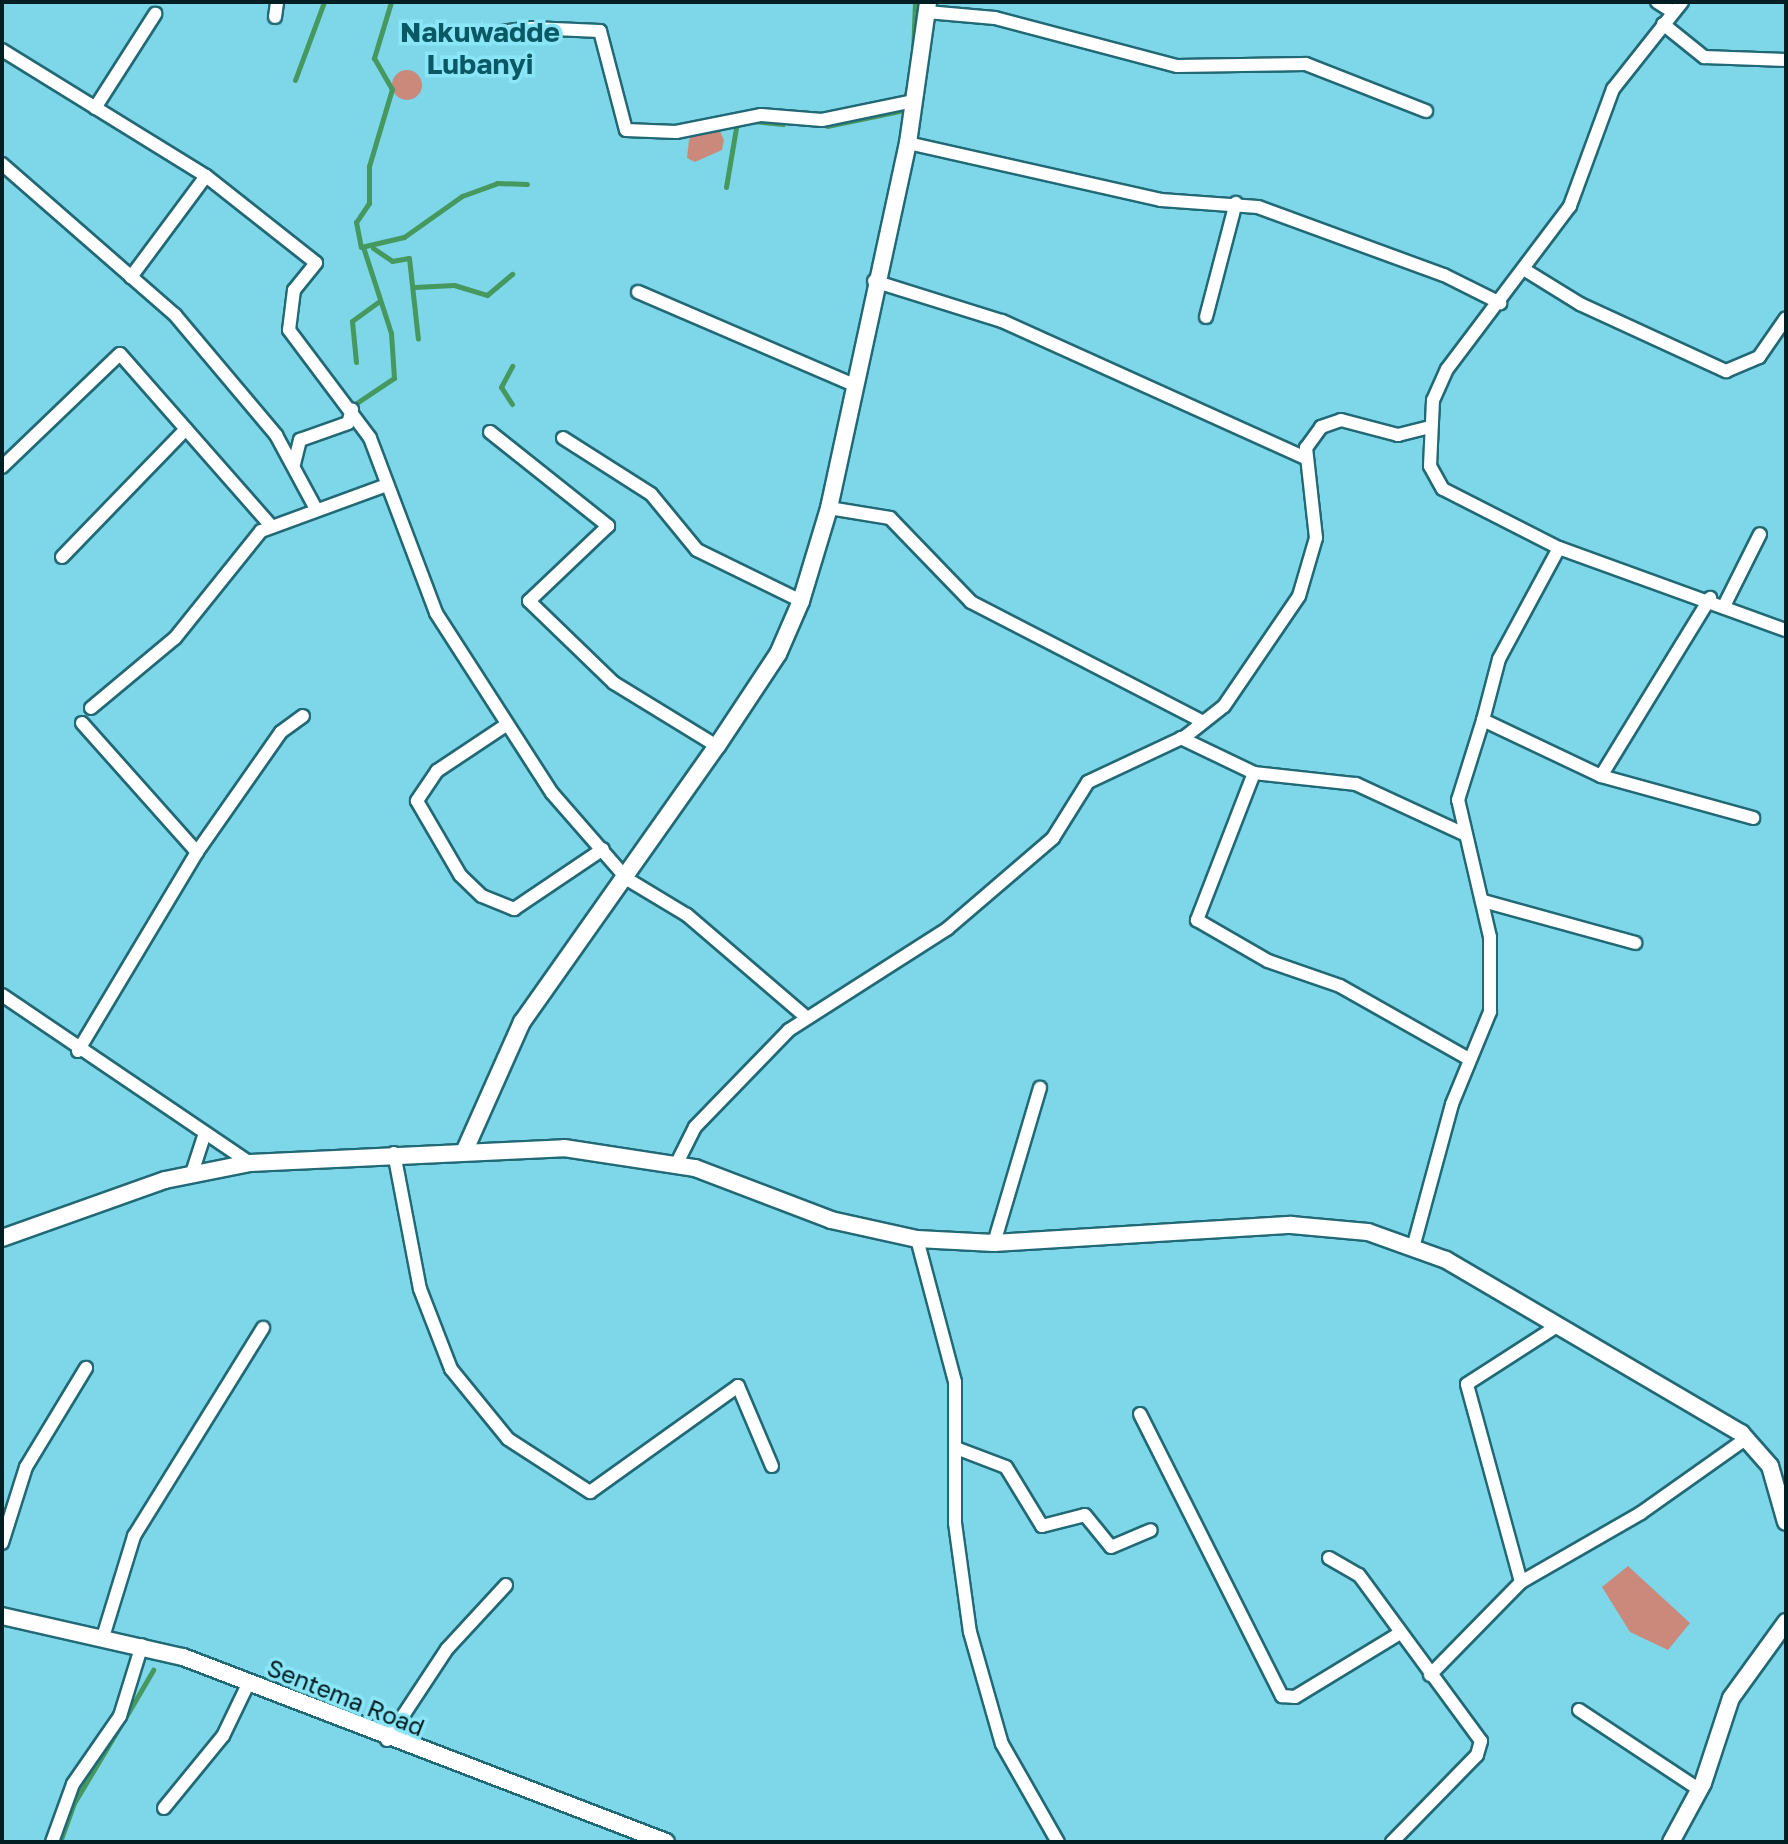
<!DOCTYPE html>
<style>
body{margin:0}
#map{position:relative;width:1788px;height:1844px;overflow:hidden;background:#7dd7e9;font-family:"Golos Text",sans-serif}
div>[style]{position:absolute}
.green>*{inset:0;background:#cb897c}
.round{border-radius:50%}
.stream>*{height:5px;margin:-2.5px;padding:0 2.5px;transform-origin:2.5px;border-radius:2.5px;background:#45985e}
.roads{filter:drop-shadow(2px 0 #226976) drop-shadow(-2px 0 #226976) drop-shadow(0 2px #226976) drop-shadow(0 -2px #226976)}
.street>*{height:12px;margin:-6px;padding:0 6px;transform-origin:6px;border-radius:6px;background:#fff}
.secondary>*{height:16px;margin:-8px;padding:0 8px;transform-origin:8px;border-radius:8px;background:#fff}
span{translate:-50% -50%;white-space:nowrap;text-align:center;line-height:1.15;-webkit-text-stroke:7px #8ae5f6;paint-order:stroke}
.street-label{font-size:24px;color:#011e23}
.quarter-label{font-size:28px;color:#085965;font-weight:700}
.frame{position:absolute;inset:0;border:4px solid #011e23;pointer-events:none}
</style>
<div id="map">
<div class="green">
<div class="round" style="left:392px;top:70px;width:30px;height:30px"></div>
<div style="clip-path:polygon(699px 126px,719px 129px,724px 140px,722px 150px,695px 162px,687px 158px,689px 140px)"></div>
<div style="clip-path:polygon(1628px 1566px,1690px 1623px,1668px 1650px,1630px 1632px,1602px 1587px)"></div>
</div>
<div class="stream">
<div style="left:391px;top:2px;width:59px;rotate:106.9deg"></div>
<div style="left:374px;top:58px;width:36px;rotate:60deg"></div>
<div style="left:392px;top:89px;width:80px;rotate:106.6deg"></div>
<div style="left:369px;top:166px;width:37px;rotate:90deg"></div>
<div style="left:369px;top:203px;width:23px;rotate:124deg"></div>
<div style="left:356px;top:222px;width:25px;rotate:79deg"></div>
<div style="left:361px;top:247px;width:44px;rotate:-13.1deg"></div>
<div style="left:404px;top:237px;width:71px;rotate:-35.3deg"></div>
<div style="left:462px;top:196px;width:37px;rotate:-20deg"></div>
<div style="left:497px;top:183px;width:30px;rotate:2deg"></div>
<div style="left:913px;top:54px;width:52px;rotate:-87.8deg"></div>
<div style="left:295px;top:80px;width:83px;rotate:-69.6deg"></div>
<div style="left:906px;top:95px;width:19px;rotate:-78deg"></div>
<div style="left:753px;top:121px;width:30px;rotate:6deg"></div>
<div style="left:827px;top:126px;width:79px;rotate:-11.7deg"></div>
<div style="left:726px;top:187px;width:66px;rotate:-80.4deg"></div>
<div style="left:373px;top:248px;width:23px;rotate:34deg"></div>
<div style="left:392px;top:261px;width:17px;rotate:-10deg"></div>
<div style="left:409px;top:258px;width:81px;rotate:83.7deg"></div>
<div style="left:414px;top:287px;width:40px;rotate:-2.9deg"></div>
<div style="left:454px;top:285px;width:34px;rotate:17deg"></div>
<div style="left:487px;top:295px;width:33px;rotate:-40deg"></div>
<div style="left:356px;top:362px;width:41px;rotate:-95.6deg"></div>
<div style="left:352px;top:321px;width:34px;rotate:-36deg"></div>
<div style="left:355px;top:404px;width:47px;rotate:-33.7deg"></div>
<div style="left:394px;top:378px;width:45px;rotate:-93.8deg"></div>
<div style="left:391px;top:333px;width:90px;rotate:-108deg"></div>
<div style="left:512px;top:404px;width:20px;rotate:-123deg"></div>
<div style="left:501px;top:387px;width:24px;rotate:-62deg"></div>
<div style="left:125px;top:1718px;width:56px;rotate:-59.7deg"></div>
<div style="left:60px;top:1842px;width:41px;rotate:-70.3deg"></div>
<div style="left:74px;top:1803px;width:90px;rotate:-59.1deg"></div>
</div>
<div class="roads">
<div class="street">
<div style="left:1657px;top:2px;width:19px;rotate:32deg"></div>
<div style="left:1682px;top:2px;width:111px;rotate:128.4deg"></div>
<div style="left:1613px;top:89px;width:125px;rotate:110.2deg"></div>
<div style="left:1570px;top:206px;width:204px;rotate:127deg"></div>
<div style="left:1447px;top:369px;width:34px;rotate:114deg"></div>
<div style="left:1433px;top:400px;width:66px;rotate:92.6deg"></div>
<div style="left:1430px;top:466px;width:26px;rotate:61deg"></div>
<div style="left:1443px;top:489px;width:130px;rotate:27deg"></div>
<div style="left:1559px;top:548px;width:241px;rotate:19.9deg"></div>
<div style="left:927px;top:12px;width:68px;rotate:5deg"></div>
<div style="left:995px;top:18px;width:188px;rotate:14.8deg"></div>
<div style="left:1177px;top:66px;width:129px;rotate:-0.9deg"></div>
<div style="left:1306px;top:64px;width:129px;rotate:21.4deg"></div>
<div style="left:275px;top:17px;width:15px;rotate:-82deg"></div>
<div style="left:1663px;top:24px;width:53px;rotate:38.8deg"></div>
<div style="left:1704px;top:57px;width:82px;rotate:2.1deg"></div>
<div style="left:464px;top:37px;width:68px;rotate:-7.7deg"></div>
<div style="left:531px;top:28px;width:69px;rotate:2.5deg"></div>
<div style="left:600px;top:31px;width:102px;rotate:75.3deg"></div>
<div style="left:626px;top:130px;width:50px;rotate:2.3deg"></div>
<div style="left:676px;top:132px;width:87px;rotate:-11.3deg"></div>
<div style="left:761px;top:115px;width:61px;rotate:4.7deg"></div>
<div style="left:822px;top:120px;width:94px;rotate:-11.7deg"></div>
<div style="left:2px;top:50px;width:240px;rotate:31.7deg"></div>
<div style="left:206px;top:176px;width:126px;rotate:126.6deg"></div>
<div style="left:95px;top:108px;width:112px;rotate:-57.4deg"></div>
<div style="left:908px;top:143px;width:259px;rotate:12.7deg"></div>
<div style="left:1161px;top:200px;width:97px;rotate:4.1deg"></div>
<div style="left:1258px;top:207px;width:198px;rotate:20.1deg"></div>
<div style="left:1444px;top:275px;width:63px;rotate:26.6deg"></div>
<div style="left:2px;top:164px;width:230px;rotate:41.1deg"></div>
<div style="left:175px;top:315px;width:157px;rotate:49.9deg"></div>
<div style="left:276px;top:435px;width:84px;rotate:61.6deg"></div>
<div style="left:206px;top:176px;width:140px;rotate:38.3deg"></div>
<div style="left:316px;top:263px;width:35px;rotate:129deg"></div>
<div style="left:294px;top:290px;width:40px;rotate:97.1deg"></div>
<div style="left:289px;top:330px;width:135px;rotate:53.1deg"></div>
<div style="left:370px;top:438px;width:187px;rotate:69.3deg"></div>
<div style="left:436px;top:613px;width:214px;rotate:57.2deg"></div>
<div style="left:552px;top:793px;width:114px;rotate:48.9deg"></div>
<div style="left:627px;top:879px;width:70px;rotate:31deg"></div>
<div style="left:687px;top:915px;width:157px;rotate:40.6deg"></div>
<div style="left:1525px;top:270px;width:65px;rotate:31.7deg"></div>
<div style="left:1580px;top:304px;width:161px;rotate:24.7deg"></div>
<div style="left:1726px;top:371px;width:36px;rotate:-23deg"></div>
<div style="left:1759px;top:357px;width:47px;rotate:-55.3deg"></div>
<div style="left:874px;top:281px;width:134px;rotate:17.4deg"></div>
<div style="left:1002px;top:321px;width:333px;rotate:24.3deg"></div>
<div style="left:638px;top:292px;width:235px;rotate:23.3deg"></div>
<div style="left:1206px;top:317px;width:118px;rotate:-75.3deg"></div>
<div style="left:490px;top:432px;width:151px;rotate:38.5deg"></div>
<div style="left:608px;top:526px;width:109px;rotate:136.5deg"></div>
<div style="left:529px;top:601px;width:118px;rotate:44deg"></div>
<div style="left:614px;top:683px;width:121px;rotate:31.5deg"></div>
<div style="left:563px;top:438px;width:104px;rotate:32.5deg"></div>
<div style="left:651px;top:494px;width:72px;rotate:50.6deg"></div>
<div style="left:697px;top:550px;width:116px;rotate:26.1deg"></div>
<div style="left:294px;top:464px;width:25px;rotate:-76deg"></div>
<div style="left:300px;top:440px;width:51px;rotate:-19.5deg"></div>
<div style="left:348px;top:423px;width:14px;rotate:-73deg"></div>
<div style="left:2px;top:467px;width:163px;rotate:-43.8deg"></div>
<div style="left:120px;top:354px;width:227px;rotate:48.7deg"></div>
<div style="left:829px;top:508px;width:62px;rotate:9.3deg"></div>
<div style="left:890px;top:518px;width:117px;rotate:46deg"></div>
<div style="left:971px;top:602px;width:261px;rotate:27.3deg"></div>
<div style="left:1559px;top:548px;width:126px;rotate:118.4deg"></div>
<div style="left:1499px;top:659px;width:63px;rotate:104.7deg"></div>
<div style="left:1483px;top:720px;width:131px;rotate:25.4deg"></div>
<div style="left:1601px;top:776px;width:158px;rotate:15.4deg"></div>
<div style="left:62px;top:557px;width:178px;rotate:-45.9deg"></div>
<div style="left:1725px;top:604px;width:78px;rotate:-63.4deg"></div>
<div style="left:91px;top:708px;width:109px;rotate:-39.8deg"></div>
<div style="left:175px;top:638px;width:137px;rotate:-51.2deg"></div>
<div style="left:261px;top:531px;width:134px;rotate:-20.1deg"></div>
<div style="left:82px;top:723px;width:173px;rotate:48.3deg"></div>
<div style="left:506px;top:725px;width:83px;rotate:146.3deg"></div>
<div style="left:437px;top:771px;width:36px;rotate:124deg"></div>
<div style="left:417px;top:801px;width:86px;rotate:59.8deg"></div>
<div style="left:460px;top:875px;width:30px;rotate:44deg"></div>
<div style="left:482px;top:896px;width:35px;rotate:22deg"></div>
<div style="left:514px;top:909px;width:107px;rotate:-34deg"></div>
<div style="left:1181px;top:738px;width:81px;rotate:25.6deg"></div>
<div style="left:1254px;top:773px;width:103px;rotate:6.2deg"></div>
<div style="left:1356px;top:784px;width:119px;rotate:24.8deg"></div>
<div style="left:1254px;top:773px;width:158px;rotate:111.2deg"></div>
<div style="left:1197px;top:920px;width:82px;rotate:30deg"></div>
<div style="left:1268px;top:961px;width:76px;rotate:19.1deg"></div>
<div style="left:1340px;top:986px;width:148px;rotate:29.5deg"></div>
<div style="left:1601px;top:776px;width:209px;rotate:-58.5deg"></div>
<div style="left:1483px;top:901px;width:158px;rotate:15.4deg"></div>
<div style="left:2px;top:995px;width:300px;rotate:34.1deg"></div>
<div style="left:78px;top:1051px;width:232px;rotate:-59.1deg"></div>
<div style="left:197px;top:852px;width:146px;rotate:-55deg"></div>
<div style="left:281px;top:732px;width:27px;rotate:-36deg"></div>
<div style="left:394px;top:1153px;width:138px;rotate:79.2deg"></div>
<div style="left:420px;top:1289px;width:86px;rotate:68.8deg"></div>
<div style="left:451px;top:1369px;width:90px;rotate:50.8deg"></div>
<div style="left:508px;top:1439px;width:98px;rotate:32.9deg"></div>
<div style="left:590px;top:1492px;width:182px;rotate:-35.6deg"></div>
<div style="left:738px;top:1386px;width:87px;rotate:67deg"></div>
<div style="left:677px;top:1163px;width:40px;rotate:-63.4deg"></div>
<div style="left:695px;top:1127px;width:135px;rotate:-45.9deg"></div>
<div style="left:789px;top:1030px;width:188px;rotate:-32.6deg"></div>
<div style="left:947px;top:929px;width:140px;rotate:-40.6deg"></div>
<div style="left:1053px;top:838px;width:66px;rotate:-58deg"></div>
<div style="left:1088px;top:782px;width:108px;rotate:-25.1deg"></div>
<div style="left:1186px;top:736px;width:48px;rotate:-38.3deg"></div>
<div style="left:1224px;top:706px;width:133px;rotate:-55.7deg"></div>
<div style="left:1299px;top:596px;width:60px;rotate:-73.7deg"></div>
<div style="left:1316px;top:538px;width:91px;rotate:-96.3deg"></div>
<div style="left:1306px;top:448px;width:26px;rotate:-54deg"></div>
<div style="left:1321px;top:427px;width:21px;rotate:-19deg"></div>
<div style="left:1341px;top:420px;width:59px;rotate:14.7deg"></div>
<div style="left:1398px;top:435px;width:34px;rotate:-14deg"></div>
<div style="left:192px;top:1173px;width:42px;rotate:-72deg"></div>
<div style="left:917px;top:1239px;width:148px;rotate:75.1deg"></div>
<div style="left:955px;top:1382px;width:141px;rotate:90deg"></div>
<div style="left:955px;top:1523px;width:110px;rotate:82.2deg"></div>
<div style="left:970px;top:1632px;width:116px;rotate:74.1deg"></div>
<div style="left:1002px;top:1744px;width:113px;rotate:60.3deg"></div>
<div style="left:994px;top:1243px;width:162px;rotate:-73.5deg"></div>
<div style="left:1414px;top:1244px;width:145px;rotate:-74.8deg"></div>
<div style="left:1452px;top:1104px;width:100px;rotate:-67.6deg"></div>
<div style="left:1490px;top:1012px;width:75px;rotate:-90deg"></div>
<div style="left:1490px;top:937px;width:141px;rotate:-103.1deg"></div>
<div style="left:1458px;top:800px;width:84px;rotate:-72.6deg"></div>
<div style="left:1140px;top:1414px;width:316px;rotate:63.3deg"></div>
<div style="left:1282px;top:1696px;width:13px;rotate:4deg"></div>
<div style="left:1295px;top:1697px;width:119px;rotate:-31.3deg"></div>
<div style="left:956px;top:1448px;width:53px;rotate:20.8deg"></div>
<div style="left:1006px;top:1467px;width:69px;rotate:58.6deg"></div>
<div style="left:1042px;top:1526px;width:44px;rotate:-14.3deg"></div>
<div style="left:1085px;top:1515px;width:41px;rotate:50.9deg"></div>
<div style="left:1111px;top:1547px;width:43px;rotate:-23deg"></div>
<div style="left:2px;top:1543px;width:80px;rotate:-72.5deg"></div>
<div style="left:26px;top:1467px;width:116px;rotate:-58.8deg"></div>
<div style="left:1329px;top:1558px;width:34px;rotate:30deg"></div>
<div style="left:1359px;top:1575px;width:206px;rotate:53.7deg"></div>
<div style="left:1481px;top:1741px;width:15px;rotate:106deg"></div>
<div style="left:1477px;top:1755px;width:122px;rotate:134.3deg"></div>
<div style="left:1521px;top:1582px;width:205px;rotate:-105.3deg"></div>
<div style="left:1467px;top:1384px;width:103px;rotate:-32.8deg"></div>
<div style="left:103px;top:1637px;width:106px;rotate:-72.9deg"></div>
<div style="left:134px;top:1536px;width:245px;rotate:-58.2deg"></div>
<div style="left:1430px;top:1675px;width:130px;rotate:-45.6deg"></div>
<div style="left:1521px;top:1582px;width:138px;rotate:-29.9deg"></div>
<div style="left:1641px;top:1513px;width:130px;rotate:-35.3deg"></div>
<div style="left:1579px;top:1710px;width:145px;rotate:33.5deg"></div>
<div style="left:387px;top:1740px;width:109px;rotate:-56.6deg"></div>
<div style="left:447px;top:1649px;width:87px;rotate:-47.3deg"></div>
<div style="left:164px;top:1808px;width:93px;rotate:-50.7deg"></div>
<div style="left:223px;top:1736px;width:58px;rotate:-64.3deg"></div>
<div style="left:52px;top:1842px;width:62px;rotate:-70.1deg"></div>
<div style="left:73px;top:1784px;width:83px;rotate:-55.3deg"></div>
<div style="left:120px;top:1716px;width:74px;rotate:-72.8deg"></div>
</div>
<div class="secondary">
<div style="left:465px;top:1150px;width:140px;rotate:-66deg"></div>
<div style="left:522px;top:1022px;width:338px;rotate:-54.8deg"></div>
<div style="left:717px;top:746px;width:110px;rotate:-56.5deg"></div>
<div style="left:778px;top:654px;width:58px;rotate:-66.5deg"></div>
<div style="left:801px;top:601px;width:97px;rotate:-73.2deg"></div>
<div style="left:829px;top:508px;width:373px;rotate:-77.8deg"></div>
<div style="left:908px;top:143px;width:142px;rotate:-81.9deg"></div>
<div style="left:2px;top:1238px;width:173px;rotate:-19.6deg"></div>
<div style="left:165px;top:1180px;width:87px;rotate:-11.3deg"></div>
<div style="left:250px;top:1163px;width:314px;rotate:-2.7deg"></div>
<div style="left:564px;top:1148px;width:133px;rotate:8.7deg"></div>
<div style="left:695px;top:1168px;width:146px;rotate:20.9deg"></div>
<div style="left:831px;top:1220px;width:88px;rotate:12.5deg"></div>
<div style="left:917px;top:1239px;width:77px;rotate:3deg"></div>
<div style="left:994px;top:1243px;width:298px;rotate:-3.5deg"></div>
<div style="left:1291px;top:1225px;width:77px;rotate:5.2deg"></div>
<div style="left:1368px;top:1232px;width:83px;rotate:19.7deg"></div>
<div style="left:1446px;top:1260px;width:342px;rotate:30.4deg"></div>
<div style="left:1741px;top:1433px;width:44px;rotate:48.7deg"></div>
<div style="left:1770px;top:1466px;width:58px;rotate:74.1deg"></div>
<div style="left:2px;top:1616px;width:186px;rotate:12.8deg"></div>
<div style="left:183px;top:1657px;width:517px;rotate:20.96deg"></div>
<div style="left:1671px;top:1842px;width:67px;rotate:-61.5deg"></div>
<div style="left:1703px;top:1783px;width:89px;rotate:-71.8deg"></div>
<div style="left:1731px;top:1698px;width:94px;rotate:-54.1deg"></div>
</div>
</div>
<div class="street-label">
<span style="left:346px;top:1697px;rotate:22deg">Sentema Road</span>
</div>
<div class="quarter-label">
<span style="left:480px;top:48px">Nakuwadde<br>Lubanyi</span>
</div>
<div class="frame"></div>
</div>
